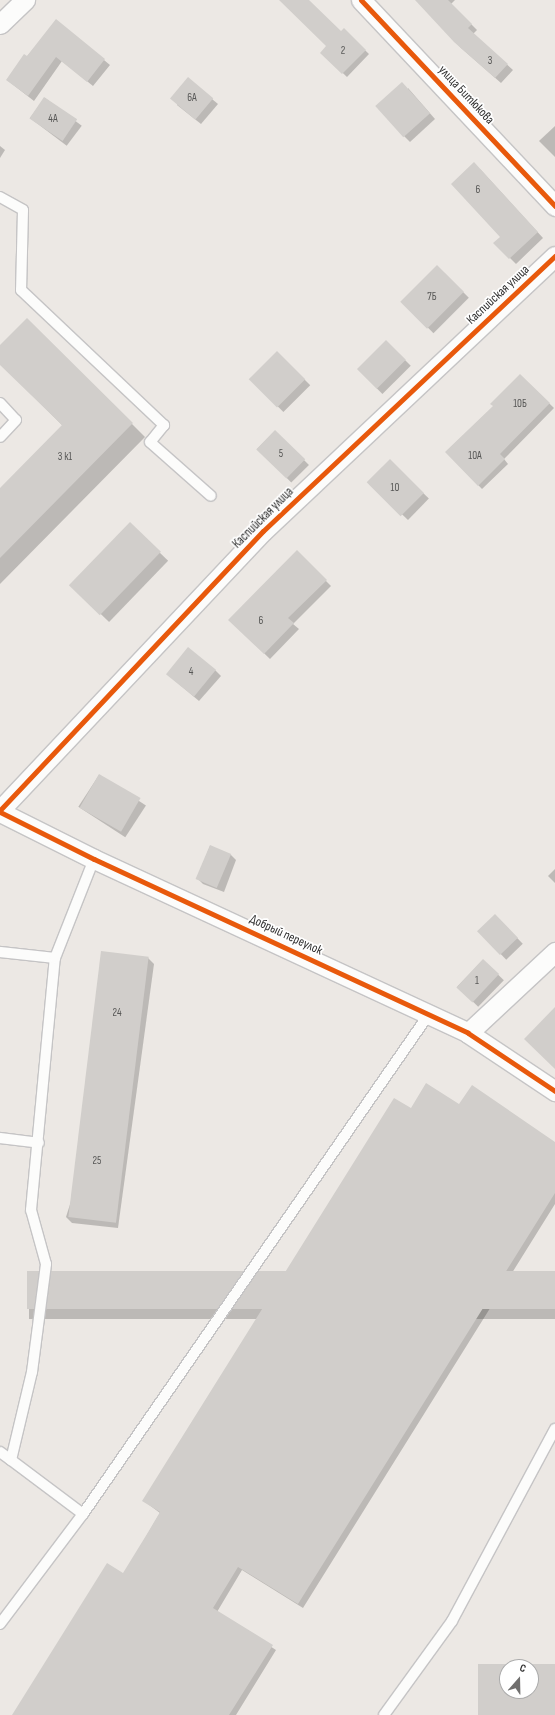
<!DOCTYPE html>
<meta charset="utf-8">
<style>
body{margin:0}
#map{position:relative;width:555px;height:1715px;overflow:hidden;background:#ece8e4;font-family:"Sofia Sans Condensed",sans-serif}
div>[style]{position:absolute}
.shadow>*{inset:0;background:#0003;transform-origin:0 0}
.building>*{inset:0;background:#d1cecb;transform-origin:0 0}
.roads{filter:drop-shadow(1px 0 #c5c4c5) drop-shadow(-1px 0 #c5c4c5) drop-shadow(0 1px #c5c4c5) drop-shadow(0 -1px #c5c4c5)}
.lane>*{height:10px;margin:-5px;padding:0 5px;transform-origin:5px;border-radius:5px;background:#fcfcfb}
.street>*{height:19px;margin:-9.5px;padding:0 9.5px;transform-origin:9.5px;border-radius:9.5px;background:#fcfcfb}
.cycleway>*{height:5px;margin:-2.5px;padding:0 2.5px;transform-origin:2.5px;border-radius:2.5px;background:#e8590c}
span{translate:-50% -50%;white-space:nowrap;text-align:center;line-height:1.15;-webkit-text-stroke:3.5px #fff;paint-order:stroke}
.number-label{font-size:11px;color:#585857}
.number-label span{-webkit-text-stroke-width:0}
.street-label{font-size:13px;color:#2e2e2e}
.north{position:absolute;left:499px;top:1659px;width:40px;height:40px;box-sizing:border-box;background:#fff;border:1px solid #ababab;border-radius:50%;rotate:20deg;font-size:11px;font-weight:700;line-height:16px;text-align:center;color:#2e2e2e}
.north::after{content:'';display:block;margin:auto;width:14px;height:18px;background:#706f6e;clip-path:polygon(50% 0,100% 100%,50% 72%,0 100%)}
</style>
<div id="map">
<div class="shadow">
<div style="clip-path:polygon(280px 0,308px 0,341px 33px,344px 30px,369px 54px,347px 77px,322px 53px,328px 46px)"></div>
<div style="clip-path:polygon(417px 0,455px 0,451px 4px,477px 30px,473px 34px,513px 70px,501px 83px,461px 48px)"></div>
<div style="clip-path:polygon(57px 21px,110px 65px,93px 86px,62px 61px,34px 101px,7px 80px)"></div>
<div style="clip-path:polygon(188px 79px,218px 104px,201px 124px,177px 105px)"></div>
<div style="clip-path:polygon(408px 88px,435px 119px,410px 142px,404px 136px)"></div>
<div style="left:45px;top:98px;width:46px;height:25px;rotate:37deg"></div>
<div style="clip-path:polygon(555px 126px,555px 157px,539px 141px)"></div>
<div style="clip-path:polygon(0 146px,5px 150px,0 158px)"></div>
<div style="clip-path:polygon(480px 169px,543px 238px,516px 264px,495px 243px,501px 237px)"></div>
<div style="left:437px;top:266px;width:45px;height:50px;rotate:45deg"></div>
<div style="clip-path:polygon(27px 319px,145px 437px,0 584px,0 489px,63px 426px,0 363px,0 347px)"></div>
<div style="left:386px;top:341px;width:35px;height:40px;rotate:45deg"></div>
<div style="left:277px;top:352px;width:47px;height:38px;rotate:45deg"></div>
<div style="clip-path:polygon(520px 375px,554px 408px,504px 459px,508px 464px,482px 489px,446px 452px,494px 406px)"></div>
<div style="left:275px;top:431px;width:48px;height:25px;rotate:45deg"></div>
<div style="left:390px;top:461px;width:54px;height:30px;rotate:44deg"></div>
<div style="left:130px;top:524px;width:53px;height:85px;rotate:44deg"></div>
<div style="clip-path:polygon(297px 552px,331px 586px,293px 624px,299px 629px,270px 659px,230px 620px)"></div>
<div style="clip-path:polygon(215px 670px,221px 676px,199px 701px,173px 679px)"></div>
<div style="left:99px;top:775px;width:56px;height:38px;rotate:33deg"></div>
<div style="clip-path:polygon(210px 846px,231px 855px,236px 860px,224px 892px,203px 884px,197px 878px)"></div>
<div style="clip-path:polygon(555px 869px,555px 883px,548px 876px)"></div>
<div style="left:495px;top:915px;width:40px;height:23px;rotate:46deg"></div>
<div style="clip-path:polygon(148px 958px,154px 964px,118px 1228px,72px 1223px,66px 1217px)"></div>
<div style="left:483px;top:960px;width:29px;height:37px;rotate:44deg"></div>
<div style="clip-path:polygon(459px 1105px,555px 1143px,555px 1204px,303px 1608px,242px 1570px,217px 1612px,276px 1650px,236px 1715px,14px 1715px,124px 1574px,160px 1513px,144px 1501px,411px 1109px)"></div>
<div style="left:555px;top:1273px;width:46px;height:526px;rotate:90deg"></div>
</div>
<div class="building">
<div style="clip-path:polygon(279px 0,309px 0,341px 31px,344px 28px,366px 50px,342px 74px,320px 53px,326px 46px)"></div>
<div style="clip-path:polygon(415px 0,448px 0,472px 24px,468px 28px,508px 64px,495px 78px,454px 42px)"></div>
<div style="clip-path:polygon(56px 19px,105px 59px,87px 82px,56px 57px,28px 96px,6px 80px,24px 54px,27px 56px)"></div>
<div style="left:188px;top:77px;width:33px;height:28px;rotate:40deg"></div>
<div style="left:402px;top:82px;width:42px;height:36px;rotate:48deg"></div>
<div style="left:44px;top:97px;width:40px;height:26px;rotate:34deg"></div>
<div style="clip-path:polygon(474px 162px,538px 232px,509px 259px,493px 243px,500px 237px,451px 184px)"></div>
<div style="left:437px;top:265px;width:38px;height:52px;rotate:45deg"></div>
<div style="clip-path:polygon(27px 318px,133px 423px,0 558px,0 488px,62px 425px,0 365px,0 345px)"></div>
<div style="left:386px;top:340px;width:28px;height:41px;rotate:45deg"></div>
<div style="left:277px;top:351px;width:40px;height:40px;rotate:45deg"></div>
<div style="clip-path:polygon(520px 374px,550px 403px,500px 454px,505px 459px,478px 486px,445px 452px,493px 406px,490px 404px)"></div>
<div style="left:275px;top:430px;width:42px;height:27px;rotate:44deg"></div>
<div style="left:390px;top:459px;width:48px;height:33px;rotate:45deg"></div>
<div style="left:130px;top:522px;width:43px;height:88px;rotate:44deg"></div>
<div style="clip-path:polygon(297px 550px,327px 580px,288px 618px,294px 623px,264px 654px,228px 620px)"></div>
<div style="left:188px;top:647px;width:36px;height:35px;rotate:39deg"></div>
<div style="left:99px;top:774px;width:48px;height:39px;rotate:30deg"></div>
<div style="left:210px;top:845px;width:23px;height:37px;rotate:23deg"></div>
<div style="left:495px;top:914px;width:33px;height:25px;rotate:46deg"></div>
<div style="left:101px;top:951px;width:48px;height:268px;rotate:7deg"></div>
<div style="left:483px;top:959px;width:22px;height:39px;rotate:43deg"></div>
<div style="clip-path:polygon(555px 1007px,555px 1069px,524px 1039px)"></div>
<div style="clip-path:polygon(426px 1083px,459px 1104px,472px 1085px,555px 1142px,555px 1193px,298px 1604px,238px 1567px,213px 1608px,273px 1645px,229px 1715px,12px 1715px,107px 1563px,123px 1573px,147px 1534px,160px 1512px,142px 1501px,394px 1098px,411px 1108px)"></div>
<div style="left:555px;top:1271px;width:38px;height:528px;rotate:90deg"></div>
<div style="clip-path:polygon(evenodd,478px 1664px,555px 1664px,555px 1715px,478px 1715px,478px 1664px,507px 1667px,531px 1667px,531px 1691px,507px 1691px,507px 1667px)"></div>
</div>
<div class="roads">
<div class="lane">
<div style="left:0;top:197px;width:26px;rotate:29deg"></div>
<div style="left:23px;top:210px;width:80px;rotate:91.4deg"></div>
<div style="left:21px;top:290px;width:197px;rotate:43.4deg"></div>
<div style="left:164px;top:425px;width:22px;rotate:129deg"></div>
<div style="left:150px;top:442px;width:81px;rotate:41.5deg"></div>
<div style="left:0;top:403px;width:23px;rotate:47deg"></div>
<div style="left:16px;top:420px;width:23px;rotate:133deg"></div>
<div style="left:0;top:952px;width:55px;rotate:6.2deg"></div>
<div style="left:0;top:1138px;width:39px;rotate:7deg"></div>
<div style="left:0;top:1452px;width:14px;rotate:36deg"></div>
<div style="left:83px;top:1514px;width:608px;rotate:-55.32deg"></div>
<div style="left:0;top:1624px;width:138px;rotate:-53deg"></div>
<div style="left:83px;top:1514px;width:90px;rotate:-143.1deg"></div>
<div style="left:11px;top:1460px;width:90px;rotate:-76.6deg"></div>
<div style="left:32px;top:1372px;width:109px;rotate:-82.6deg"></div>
<div style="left:46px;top:1264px;width:56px;rotate:-105.5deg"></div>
<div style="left:31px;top:1210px;width:253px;rotate:-84.6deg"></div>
<div style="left:55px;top:958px;width:106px;rotate:-68.5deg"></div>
<div style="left:384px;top:1715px;width:116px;rotate:-54.1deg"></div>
<div style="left:452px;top:1621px;width:218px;rotate:-61.8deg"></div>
</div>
<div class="street">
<div style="left:361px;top:0;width:283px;rotate:46.7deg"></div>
<div style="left:0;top:24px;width:35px;rotate:-44deg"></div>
<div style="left:0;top:810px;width:383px;rotate:-46.7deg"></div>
<div style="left:263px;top:531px;width:401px;rotate:-43.3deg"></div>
<div style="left:0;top:812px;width:105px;rotate:26.6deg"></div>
<div style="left:94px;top:859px;width:412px;rotate:24.9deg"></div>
<div style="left:468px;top:1033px;width:105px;rotate:33.7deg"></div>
<div style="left:468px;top:1033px;width:119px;rotate:-43deg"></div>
</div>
</div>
<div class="cycleway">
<div style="left:361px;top:0;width:283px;rotate:46.7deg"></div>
<div style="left:0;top:810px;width:383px;rotate:-46.7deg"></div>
<div style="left:263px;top:531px;width:401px;rotate:-43.3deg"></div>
<div style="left:0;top:812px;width:105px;rotate:26.6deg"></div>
<div style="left:94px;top:859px;width:412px;rotate:24.9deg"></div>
<div style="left:468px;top:1033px;width:105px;rotate:33.7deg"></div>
</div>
<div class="number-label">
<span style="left:343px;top:51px">2</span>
<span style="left:490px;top:61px">3</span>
<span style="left:192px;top:98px">6А</span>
<span style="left:53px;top:119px">4А</span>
<span style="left:478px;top:190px">6</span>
<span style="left:432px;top:297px">7Б</span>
<span style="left:520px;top:404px">10Б</span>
<span style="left:281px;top:454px">5</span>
<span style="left:475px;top:456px">10А</span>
<span style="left:65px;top:457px">3 к1</span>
<span style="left:395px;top:488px">10</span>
<span style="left:261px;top:621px">6</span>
<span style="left:191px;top:672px">4</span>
<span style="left:477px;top:981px">1</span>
<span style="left:117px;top:1013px">24</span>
<span style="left:97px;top:1161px">25</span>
</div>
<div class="street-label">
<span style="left:466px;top:95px;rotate:47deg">улица Битюкова</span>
<span style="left:498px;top:295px;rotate:-43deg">Каспийская улица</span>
<span style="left:263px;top:518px;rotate:-45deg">Каспийская улица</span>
<span style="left:286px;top:935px;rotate:25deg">Добрый переулок</span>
</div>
<div class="north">С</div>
</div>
